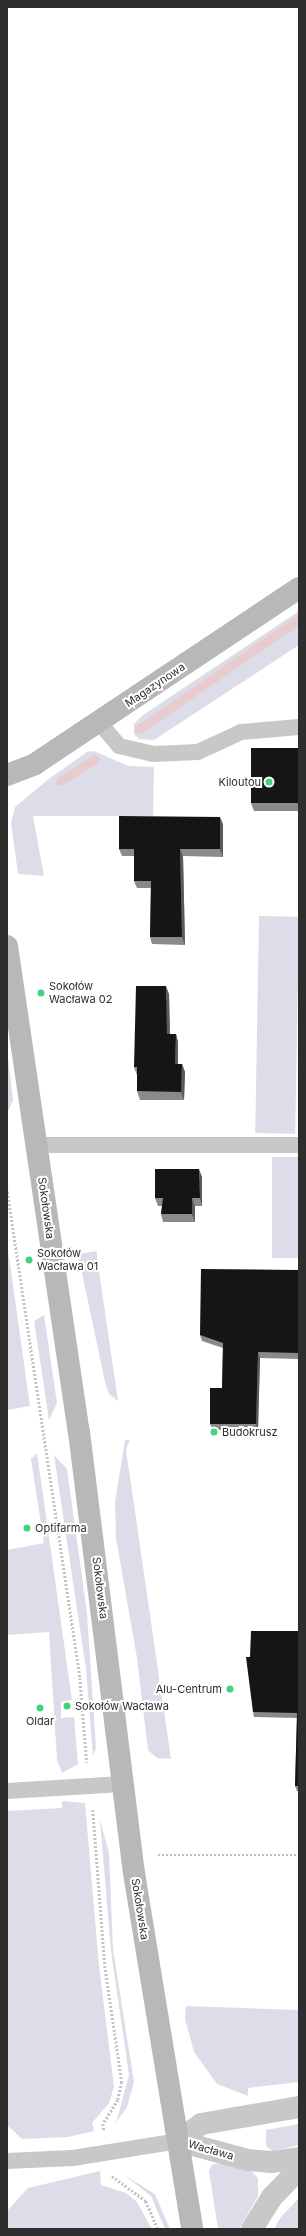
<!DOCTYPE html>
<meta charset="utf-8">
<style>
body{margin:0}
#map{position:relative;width:306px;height:2236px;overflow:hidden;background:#fff;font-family:Inter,sans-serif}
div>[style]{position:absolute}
.green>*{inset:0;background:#ddddea;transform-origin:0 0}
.stream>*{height:9px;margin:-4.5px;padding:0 4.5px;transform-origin:4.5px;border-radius:4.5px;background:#e8cbce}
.path>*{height:2.5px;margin-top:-1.25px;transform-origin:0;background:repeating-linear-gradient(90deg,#c2c2c2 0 2px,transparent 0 4px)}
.lane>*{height:16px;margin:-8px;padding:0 8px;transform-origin:8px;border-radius:8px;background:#c8c8c8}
.street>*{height:22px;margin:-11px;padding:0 11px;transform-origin:11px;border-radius:11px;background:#c8c8c8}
.secondary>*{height:22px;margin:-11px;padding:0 11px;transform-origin:11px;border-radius:11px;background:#b8b8b8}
.wall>*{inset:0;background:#8a8a8a}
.shaded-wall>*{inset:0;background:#5b5b5b}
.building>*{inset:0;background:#151515;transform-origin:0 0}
.dots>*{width:11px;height:11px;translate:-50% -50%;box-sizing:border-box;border:2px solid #fff;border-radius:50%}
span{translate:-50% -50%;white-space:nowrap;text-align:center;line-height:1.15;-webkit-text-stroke:4px #fff;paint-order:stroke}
.street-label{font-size:11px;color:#2e2e2e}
.poi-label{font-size:11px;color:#2e2e2e}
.right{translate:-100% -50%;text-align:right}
.left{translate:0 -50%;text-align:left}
.frame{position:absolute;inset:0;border:8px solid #2e2e2e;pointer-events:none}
</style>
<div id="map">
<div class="green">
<div style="clip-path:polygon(299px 611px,299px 645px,154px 740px,139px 739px,134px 734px,134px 724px,143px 715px)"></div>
<div style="clip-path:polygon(94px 751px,128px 766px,154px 767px,153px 816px,33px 816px,44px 876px,18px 874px,11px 823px,15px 807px,50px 778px,87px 752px)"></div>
<div style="left:259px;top:916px;width:40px;height:217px;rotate:1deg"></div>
<div style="clip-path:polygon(7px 1048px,13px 1100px,7px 1114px)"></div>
<div style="left:272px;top:1157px;width:27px;height:101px"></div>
<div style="clip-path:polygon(7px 1243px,30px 1406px,7px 1410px)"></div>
<div style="clip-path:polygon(97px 1251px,97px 1257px,118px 1401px,109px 1394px,105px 1382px,78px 1254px)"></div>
<div style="clip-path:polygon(44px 1315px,57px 1403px,49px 1420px,34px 1321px)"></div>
<div style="clip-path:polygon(125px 1440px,130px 1440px,126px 1450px,171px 1759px,157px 1758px,148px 1750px,137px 1658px,116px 1538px,115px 1502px)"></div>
<div style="clip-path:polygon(37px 1453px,72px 1700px,61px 1702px,61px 1718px,74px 1717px,78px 1764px,62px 1773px,57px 1760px,49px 1632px,7px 1635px,7px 1550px,44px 1543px,31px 1459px)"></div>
<div style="clip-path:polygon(54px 1455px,67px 1469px,87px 1613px,96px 1748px,93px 1756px,86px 1669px)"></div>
<div style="clip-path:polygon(62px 1801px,85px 1803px,99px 1966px,114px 2087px,109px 2103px,92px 2123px,94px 2131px,68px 2137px,22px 2139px,7px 2125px,7px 1811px,62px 1808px)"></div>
<div style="clip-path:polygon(100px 1820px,109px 1853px,113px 1949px,134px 2082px,127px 2107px,116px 2123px,129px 2075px,111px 1951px)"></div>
<div style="clip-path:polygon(186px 2006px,299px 2010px,299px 2082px,248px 2088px,248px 2096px,217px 2084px,194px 2052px,185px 2019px)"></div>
<div style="clip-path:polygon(299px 2124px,299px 2145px,272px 2151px,266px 2146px,266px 2130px)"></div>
<div style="clip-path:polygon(219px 2163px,252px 2172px,258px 2178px,258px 2196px,239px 2229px,218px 2229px,209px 2171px,212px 2165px)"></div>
<div style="clip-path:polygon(100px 2171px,101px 2185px,126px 2193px,137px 2202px,152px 2229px,7px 2229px,7px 2211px,28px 2188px)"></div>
<div style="clip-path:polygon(124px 2175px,155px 2194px,170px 2229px,165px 2229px,151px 2196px)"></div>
<div style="clip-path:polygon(299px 2198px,299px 2229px,274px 2229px,281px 2217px)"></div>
</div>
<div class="stream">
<div style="left:139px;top:729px;width:194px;rotate:-34.5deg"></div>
<div style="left:60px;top:781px;width:41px;rotate:-32.2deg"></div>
</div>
<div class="path">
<div style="left:7px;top:1188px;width:495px;rotate:81.5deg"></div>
<div style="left:80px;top:1678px;width:85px;rotate:85.3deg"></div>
<div style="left:93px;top:1810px;width:156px;rotate:85.6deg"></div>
<div style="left:105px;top:1966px;width:117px;rotate:81.7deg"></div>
<div style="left:122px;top:2082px;width:18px;rotate:103deg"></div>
<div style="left:118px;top:2100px;width:28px;rotate:122deg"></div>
<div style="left:103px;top:2124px;width:6px;rotate:81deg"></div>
<div style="left:158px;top:1855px;width:141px"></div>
<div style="left:112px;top:2176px;width:42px;rotate:36.3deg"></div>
<div style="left:146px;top:2201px;width:30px;rotate:67deg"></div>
</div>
<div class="lane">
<div style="left:99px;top:722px;width:31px;rotate:50deg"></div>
<div style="left:119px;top:746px;width:35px;rotate:13deg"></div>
<div style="left:153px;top:754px;width:45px;rotate:-2.5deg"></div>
<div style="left:198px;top:752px;width:47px;rotate:-24.9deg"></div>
<div style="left:241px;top:732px;width:58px;rotate:-4.9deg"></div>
<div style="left:37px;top:1145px;width:262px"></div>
<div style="left:7px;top:1791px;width:116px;rotate:-3.5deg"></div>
<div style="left:7px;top:2161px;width:66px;rotate:-2.6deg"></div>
<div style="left:73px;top:2158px;width:106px;rotate:-9.2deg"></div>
</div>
<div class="street">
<div style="left:178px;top:2141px;width:29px;rotate:-36deg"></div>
<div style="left:201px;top:2124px;width:99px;rotate:-9.8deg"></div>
<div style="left:178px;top:2141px;width:73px;rotate:15.2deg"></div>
<div style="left:248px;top:2160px;width:23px;rotate:5deg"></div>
<div style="left:271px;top:2162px;width:28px;rotate:-8deg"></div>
<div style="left:252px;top:2229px;width:39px;rotate:-58deg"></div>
<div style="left:273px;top:2196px;width:37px;rotate:-46deg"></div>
</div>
<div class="secondary">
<div style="left:7px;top:775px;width:30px;rotate:-21deg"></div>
<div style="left:35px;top:764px;width:317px;rotate:-33.7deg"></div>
<div style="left:7px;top:946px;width:491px;rotate:81.6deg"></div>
<div style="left:79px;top:1432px;width:444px;rotate:82.9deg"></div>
<div style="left:134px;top:1873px;width:361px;rotate:80.7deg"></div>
</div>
<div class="wall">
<div style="clip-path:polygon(299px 748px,299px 811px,254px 811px,251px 803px)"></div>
<div style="clip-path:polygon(223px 824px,223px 857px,183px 856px,185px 945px,152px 944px,150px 937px,151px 888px,137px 888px,134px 881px,134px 856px,122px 856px,119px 849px)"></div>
<div style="clip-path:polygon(169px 994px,170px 1034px,176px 1034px,178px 1042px,178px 1064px,182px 1064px,185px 1072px,184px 1100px,140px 1100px,137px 1091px,137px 1075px,134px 1067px)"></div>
<div style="clip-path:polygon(202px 1177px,202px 1206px,195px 1206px,195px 1222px,163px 1222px,161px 1214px,162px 1206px,158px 1206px,155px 1198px)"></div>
<div style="clip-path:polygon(299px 1270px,299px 1359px,260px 1358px,258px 1430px,213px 1430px,210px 1424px,222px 1388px,223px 1348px,202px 1341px,200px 1335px)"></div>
<div style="clip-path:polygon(299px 1627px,299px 1791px,297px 1791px,295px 1786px,297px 1718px,254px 1717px,253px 1712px,250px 1657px,298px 1631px)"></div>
</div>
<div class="shaded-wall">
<div style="clip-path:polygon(220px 817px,223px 824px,223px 857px,220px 849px)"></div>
<div style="clip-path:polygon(180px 849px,183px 856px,185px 945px,182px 937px)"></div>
<div style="clip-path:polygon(166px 986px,169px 994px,170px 1042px,167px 1034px)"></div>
<div style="clip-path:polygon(176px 1034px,178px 1042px,178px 1072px,175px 1064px)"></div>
<div style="clip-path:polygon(182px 1064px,185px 1072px,184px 1100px,181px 1092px)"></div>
<div style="clip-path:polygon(199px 1169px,202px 1177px,202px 1206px,200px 1198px)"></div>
<div style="clip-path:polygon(192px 1198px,195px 1206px,195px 1222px,192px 1214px)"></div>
<div style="clip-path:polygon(258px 1352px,260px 1358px,258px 1430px,256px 1424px)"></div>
</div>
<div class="building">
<div style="left:251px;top:748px;width:48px;height:55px"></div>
<div style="clip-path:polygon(119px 816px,220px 817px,220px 849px,180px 849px,182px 937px,150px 937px,151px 881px,134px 881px,134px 849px,119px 849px)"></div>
<div style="clip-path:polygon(136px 986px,166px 986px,167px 1034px,176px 1034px,175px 1064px,182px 1064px,181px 1092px,137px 1091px,137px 1067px,134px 1067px)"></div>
<div style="clip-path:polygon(155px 1169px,199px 1169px,200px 1198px,192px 1198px,192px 1214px,161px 1214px,163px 1198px,155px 1198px)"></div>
<div style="clip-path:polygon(201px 1269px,299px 1270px,299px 1353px,258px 1352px,256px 1424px,210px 1424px,210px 1388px,222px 1388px,223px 1343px,200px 1335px)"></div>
<div style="clip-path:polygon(298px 1627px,299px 1627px,299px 1786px,295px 1786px,297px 1713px,253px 1712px,246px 1657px,250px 1657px,251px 1631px,298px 1631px)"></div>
</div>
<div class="dots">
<div style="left:269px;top:782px;background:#43d281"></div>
<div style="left:41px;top:993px;background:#43d281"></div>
<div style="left:29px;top:1260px;background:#43d281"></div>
<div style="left:214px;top:1432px;background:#43d281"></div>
<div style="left:27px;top:1528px;background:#43d281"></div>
<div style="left:230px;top:1689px;background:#43d281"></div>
<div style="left:67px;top:1706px;background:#43d281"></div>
<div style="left:40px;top:1708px;background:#43d281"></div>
</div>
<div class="street-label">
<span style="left:155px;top:685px;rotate:-34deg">Magazynowa</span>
<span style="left:46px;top:1208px;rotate:82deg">Sokołowska</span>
<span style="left:100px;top:1588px;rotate:83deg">Sokołowska</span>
<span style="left:140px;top:1909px;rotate:81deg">Sokołowska</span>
<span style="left:211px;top:2150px;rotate:16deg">Wacława</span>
</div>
<div class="poi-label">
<span class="right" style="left:261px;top:782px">Kiloutou</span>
<span class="left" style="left:49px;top:993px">Sokołów<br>Wacława 02</span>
<span class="left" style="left:37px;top:1260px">Sokołów<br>Wacława 01</span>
<span class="left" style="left:222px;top:1432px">Budokrusz</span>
<span class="left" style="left:35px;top:1528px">Optifarma</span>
<span class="right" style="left:222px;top:1689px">Alu-Centrum</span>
<span class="left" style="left:75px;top:1706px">Sokołów Wacława</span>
<span style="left:40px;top:1721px">Oldar</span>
</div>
<div class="frame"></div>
</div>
